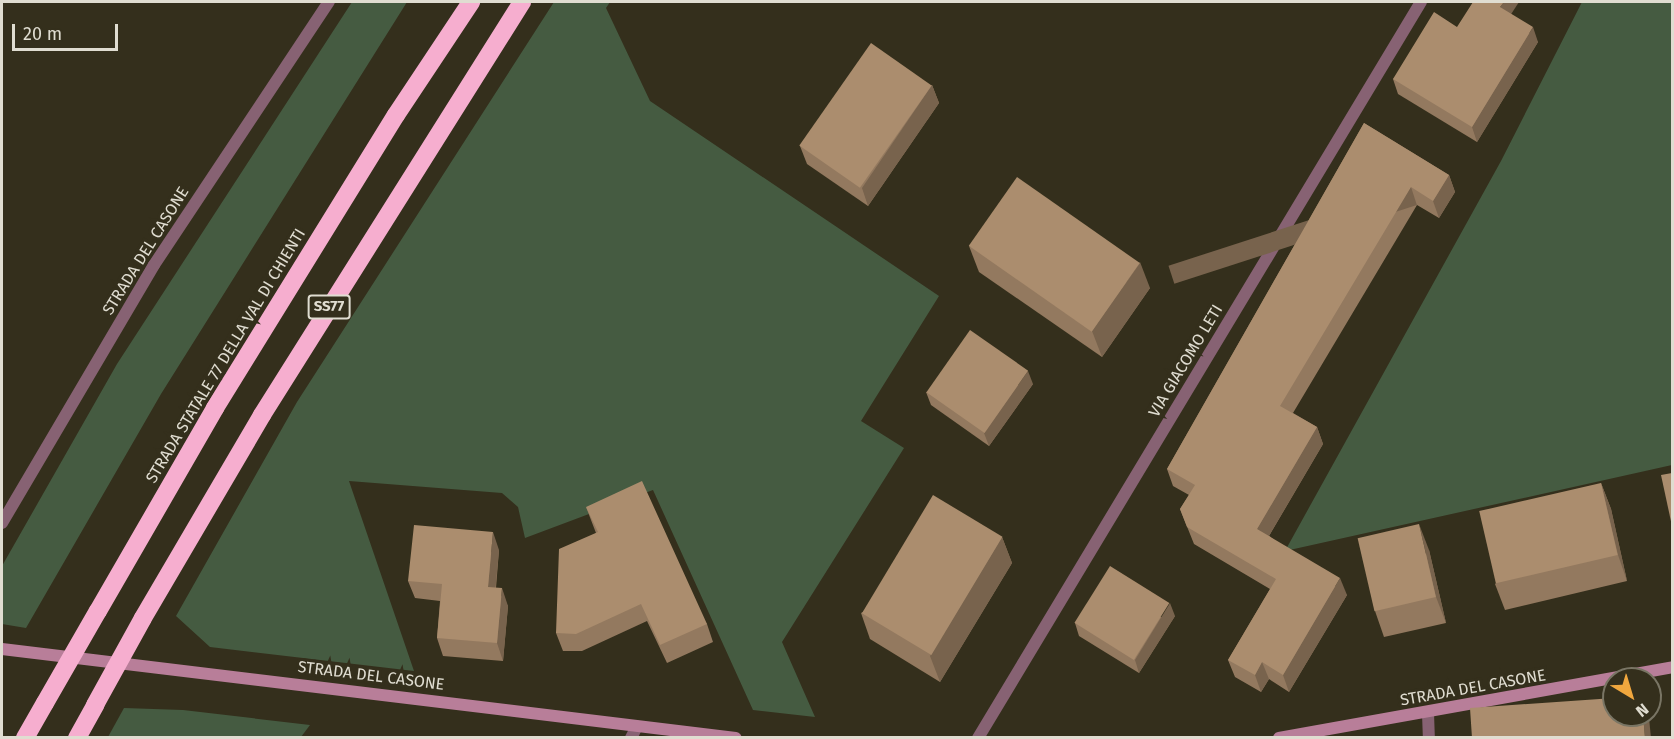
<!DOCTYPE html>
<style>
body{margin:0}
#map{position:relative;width:1674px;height:739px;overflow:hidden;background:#342f1c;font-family:"Fira Sans",sans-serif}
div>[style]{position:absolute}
.green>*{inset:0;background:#455b41}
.street>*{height:12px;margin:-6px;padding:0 6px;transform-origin:6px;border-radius:6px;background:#876273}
.secondary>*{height:12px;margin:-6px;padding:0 6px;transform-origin:6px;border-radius:6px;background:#b87e99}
.highway>*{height:18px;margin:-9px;padding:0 9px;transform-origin:9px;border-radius:9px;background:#f6aecf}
.highway-bridge>*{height:18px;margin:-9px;padding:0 9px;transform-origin:9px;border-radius:9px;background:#f6aecf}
.wall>*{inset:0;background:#93795f}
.shaded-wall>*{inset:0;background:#78634d;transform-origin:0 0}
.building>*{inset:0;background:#ab8d6e;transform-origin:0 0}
span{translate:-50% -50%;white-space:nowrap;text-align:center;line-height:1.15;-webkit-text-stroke:6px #342f1c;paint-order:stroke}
.shield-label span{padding:2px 4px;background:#342f1c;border:2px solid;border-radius:4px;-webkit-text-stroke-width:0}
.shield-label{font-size:15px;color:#e0ddd1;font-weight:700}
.street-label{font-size:16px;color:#e0ddd1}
.frame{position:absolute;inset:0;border:3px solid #e0ddd1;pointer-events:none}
.north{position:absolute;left:1602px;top:667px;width:60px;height:60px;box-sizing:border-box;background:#342f1c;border:2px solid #797564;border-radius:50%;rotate:142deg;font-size:16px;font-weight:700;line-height:24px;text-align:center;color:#e0ddd1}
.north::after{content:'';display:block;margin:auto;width:21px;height:27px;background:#f0a73e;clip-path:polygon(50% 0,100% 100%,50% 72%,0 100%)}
.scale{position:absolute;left:12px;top:24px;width:106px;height:27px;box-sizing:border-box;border:3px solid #e0ddd1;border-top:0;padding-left:8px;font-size:18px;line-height:21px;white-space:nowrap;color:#e0ddd1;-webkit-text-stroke:4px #342f1c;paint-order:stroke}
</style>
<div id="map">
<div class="green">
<div style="clip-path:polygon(352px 2px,407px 2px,161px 394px,26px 628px,2px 624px,2px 566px,117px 364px)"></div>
<div style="clip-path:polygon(554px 2px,610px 2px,606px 8px,650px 101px,939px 296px,861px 421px,904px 448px,782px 642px,815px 717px,753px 710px,653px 490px,525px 538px,518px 507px,502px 493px,349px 481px,414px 671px,210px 647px,176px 616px,297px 402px)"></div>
<div style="clip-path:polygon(1582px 2px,1672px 2px,1672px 465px,1285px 551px,1501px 161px)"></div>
<div style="clip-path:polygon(124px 708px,183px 710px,310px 725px,301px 737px,108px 737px)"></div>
</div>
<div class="street">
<div style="left:2px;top:523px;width:299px;rotate:-59.5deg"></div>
<div style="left:154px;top:265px;width:316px;rotate:-56.4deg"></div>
<div style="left:1428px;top:713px;width:25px;rotate:88deg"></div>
<div style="left:631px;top:738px;width:13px;rotate:-63deg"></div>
<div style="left:978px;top:738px;width:859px;rotate:-58.96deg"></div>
</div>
<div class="secondary">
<div style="left:2px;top:649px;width:739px;rotate:6.91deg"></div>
<div style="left:1279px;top:738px;width:399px;rotate:-10.2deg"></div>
</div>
<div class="highway">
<div style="left:98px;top:611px;width:234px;rotate:-60deg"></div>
<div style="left:215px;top:408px;width:344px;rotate:-58.3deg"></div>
<div style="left:396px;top:115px;width:136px;rotate:-56.4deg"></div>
<div style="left:143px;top:618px;width:235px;rotate:-59.6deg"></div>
<div style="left:262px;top:415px;width:488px;rotate:-57.8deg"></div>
<div style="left:25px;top:738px;width:40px;rotate:-60.3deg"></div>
<div style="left:77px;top:738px;width:38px;rotate:-61deg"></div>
</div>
<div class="highway-bridge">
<div style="left:45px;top:703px;width:106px;rotate:-60.1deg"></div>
<div style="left:95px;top:705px;width:99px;rotate:-61.1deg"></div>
</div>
<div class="wall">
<div style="clip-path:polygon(1511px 14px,1538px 42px,1477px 142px,1398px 94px,1393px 79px)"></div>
<div style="clip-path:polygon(932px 85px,939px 103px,868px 206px,807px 164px,800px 146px)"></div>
<div style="clip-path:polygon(1364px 123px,1449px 175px,1455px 192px,1439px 218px,1417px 205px,1293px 413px,1317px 427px,1323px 444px,1269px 536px,1347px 595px,1289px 692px,1269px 679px,1261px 692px,1235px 677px,1228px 660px,1270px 589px,1194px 544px,1180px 509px,1189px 495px,1173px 486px,1167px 469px)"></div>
<div style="clip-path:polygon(969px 246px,1150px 288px,1102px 357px,979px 272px)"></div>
<div style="clip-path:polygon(1033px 384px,989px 446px,931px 405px,926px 392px)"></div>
<div style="clip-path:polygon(1601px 483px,1611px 509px,1627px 581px,1505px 610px,1495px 584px)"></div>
<div style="clip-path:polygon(586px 507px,707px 624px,713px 642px,667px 663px,647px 621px,582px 651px,563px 651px,556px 633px,596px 533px)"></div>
<div style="clip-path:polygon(1002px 537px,1012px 563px,940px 682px,870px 639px,861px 613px)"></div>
<div style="clip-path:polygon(499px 550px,496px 588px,508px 606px,503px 661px,443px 656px,437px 638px,440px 601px,415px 598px,408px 581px)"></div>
<div style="clip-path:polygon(1429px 550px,1446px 623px,1384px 637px,1375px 611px)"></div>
<div style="clip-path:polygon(1175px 616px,1139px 673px,1079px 636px,1075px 623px)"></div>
</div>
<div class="shaded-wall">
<div style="clip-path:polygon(1504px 2px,1519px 2px,1506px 22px,1500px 7px)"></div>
<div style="clip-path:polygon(1533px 27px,1538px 42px,1477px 142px,1472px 127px)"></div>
<div style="clip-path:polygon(932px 85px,939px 103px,868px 206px,862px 188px)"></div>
<div style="clip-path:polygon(1449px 175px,1455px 192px,1439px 218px,1433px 201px)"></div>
<div style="left:1411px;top:187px;width:19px;height:255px;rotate:72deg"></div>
<div style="clip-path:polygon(1140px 262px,1150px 288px,1102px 357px,1092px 331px)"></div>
<div style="clip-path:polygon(1028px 371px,1033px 384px,989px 446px,984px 433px)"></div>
<div style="clip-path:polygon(1317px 427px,1323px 444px,1263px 546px,1257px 529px)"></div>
<div style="clip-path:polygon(1601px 483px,1611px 509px,1627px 581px,1618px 555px)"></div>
<div style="clip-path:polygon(1419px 524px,1429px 550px,1446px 623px,1436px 597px)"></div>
<div style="clip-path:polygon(493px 532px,499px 550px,494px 604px,488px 587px)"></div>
<div style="clip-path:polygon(1002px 537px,1012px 563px,940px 682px,930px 656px)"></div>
<div style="clip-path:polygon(1340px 578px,1347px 595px,1289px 692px,1283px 675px)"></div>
<div style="clip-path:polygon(502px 588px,508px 606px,503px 661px,497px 643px)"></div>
<div style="clip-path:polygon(1170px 603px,1175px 616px,1139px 673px,1135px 660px)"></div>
<div style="clip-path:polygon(1262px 662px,1269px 679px,1261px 692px,1255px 675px)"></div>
<div style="clip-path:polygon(1643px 715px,1648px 715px,1649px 718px,1651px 738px,1645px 738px)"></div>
</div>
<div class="building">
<div style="clip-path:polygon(1473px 2px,1504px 2px,1500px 7px,1533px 27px,1472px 127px,1393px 79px,1434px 12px,1457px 27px)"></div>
<div style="left:871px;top:43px;width:74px;height:125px;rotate:35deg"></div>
<div style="clip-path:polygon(1364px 123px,1449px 175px,1433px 201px,1411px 187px,1280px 406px,1317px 427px,1257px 529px,1340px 578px,1283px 675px,1262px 662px,1255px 675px,1228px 660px,1276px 579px,1187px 527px,1180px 509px,1195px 485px,1167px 469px)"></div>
<div style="left:1017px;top:177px;width:150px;height:84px;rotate:35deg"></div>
<div style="left:970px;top:330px;width:71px;height:76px;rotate:35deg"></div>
<div style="clip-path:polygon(1672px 473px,1672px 526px,1661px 475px)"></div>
<div style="clip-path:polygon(642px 481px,707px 624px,660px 645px,641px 604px,576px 634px,556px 633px,559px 549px,598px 532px,586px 507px)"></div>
<div style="left:1601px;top:483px;width:74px;height:125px;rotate:77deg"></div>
<div style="left:933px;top:495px;width:81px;height:138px;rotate:31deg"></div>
<div style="left:1419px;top:524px;width:75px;height:63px;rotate:77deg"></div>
<div style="clip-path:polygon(414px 525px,493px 532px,488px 587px,502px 588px,497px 643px,437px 638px,442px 584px,408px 581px)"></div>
<div style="left:1110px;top:566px;width:70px;height:67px;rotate:32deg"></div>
<div style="clip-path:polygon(1614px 698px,1614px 715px,1643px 715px,1645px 738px,1472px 738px,1470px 708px)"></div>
</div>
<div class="shield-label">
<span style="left:329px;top:307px">SS77</span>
</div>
<div class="street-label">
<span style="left:146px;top:251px;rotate:-58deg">STRADA DEL CASONE</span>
<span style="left:226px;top:356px;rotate:-59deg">STRADA STATALE 77 DELLA VAL DI CHIENTI</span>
<span style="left:1186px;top:361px;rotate:-59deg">VIA GIACOMO LETI</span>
<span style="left:371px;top:676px;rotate:7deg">STRADA DEL CASONE</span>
<span style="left:1473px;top:688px;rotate:-10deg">STRADA DEL CASONE</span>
</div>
<div class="frame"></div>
<div class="north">N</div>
<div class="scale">20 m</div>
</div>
